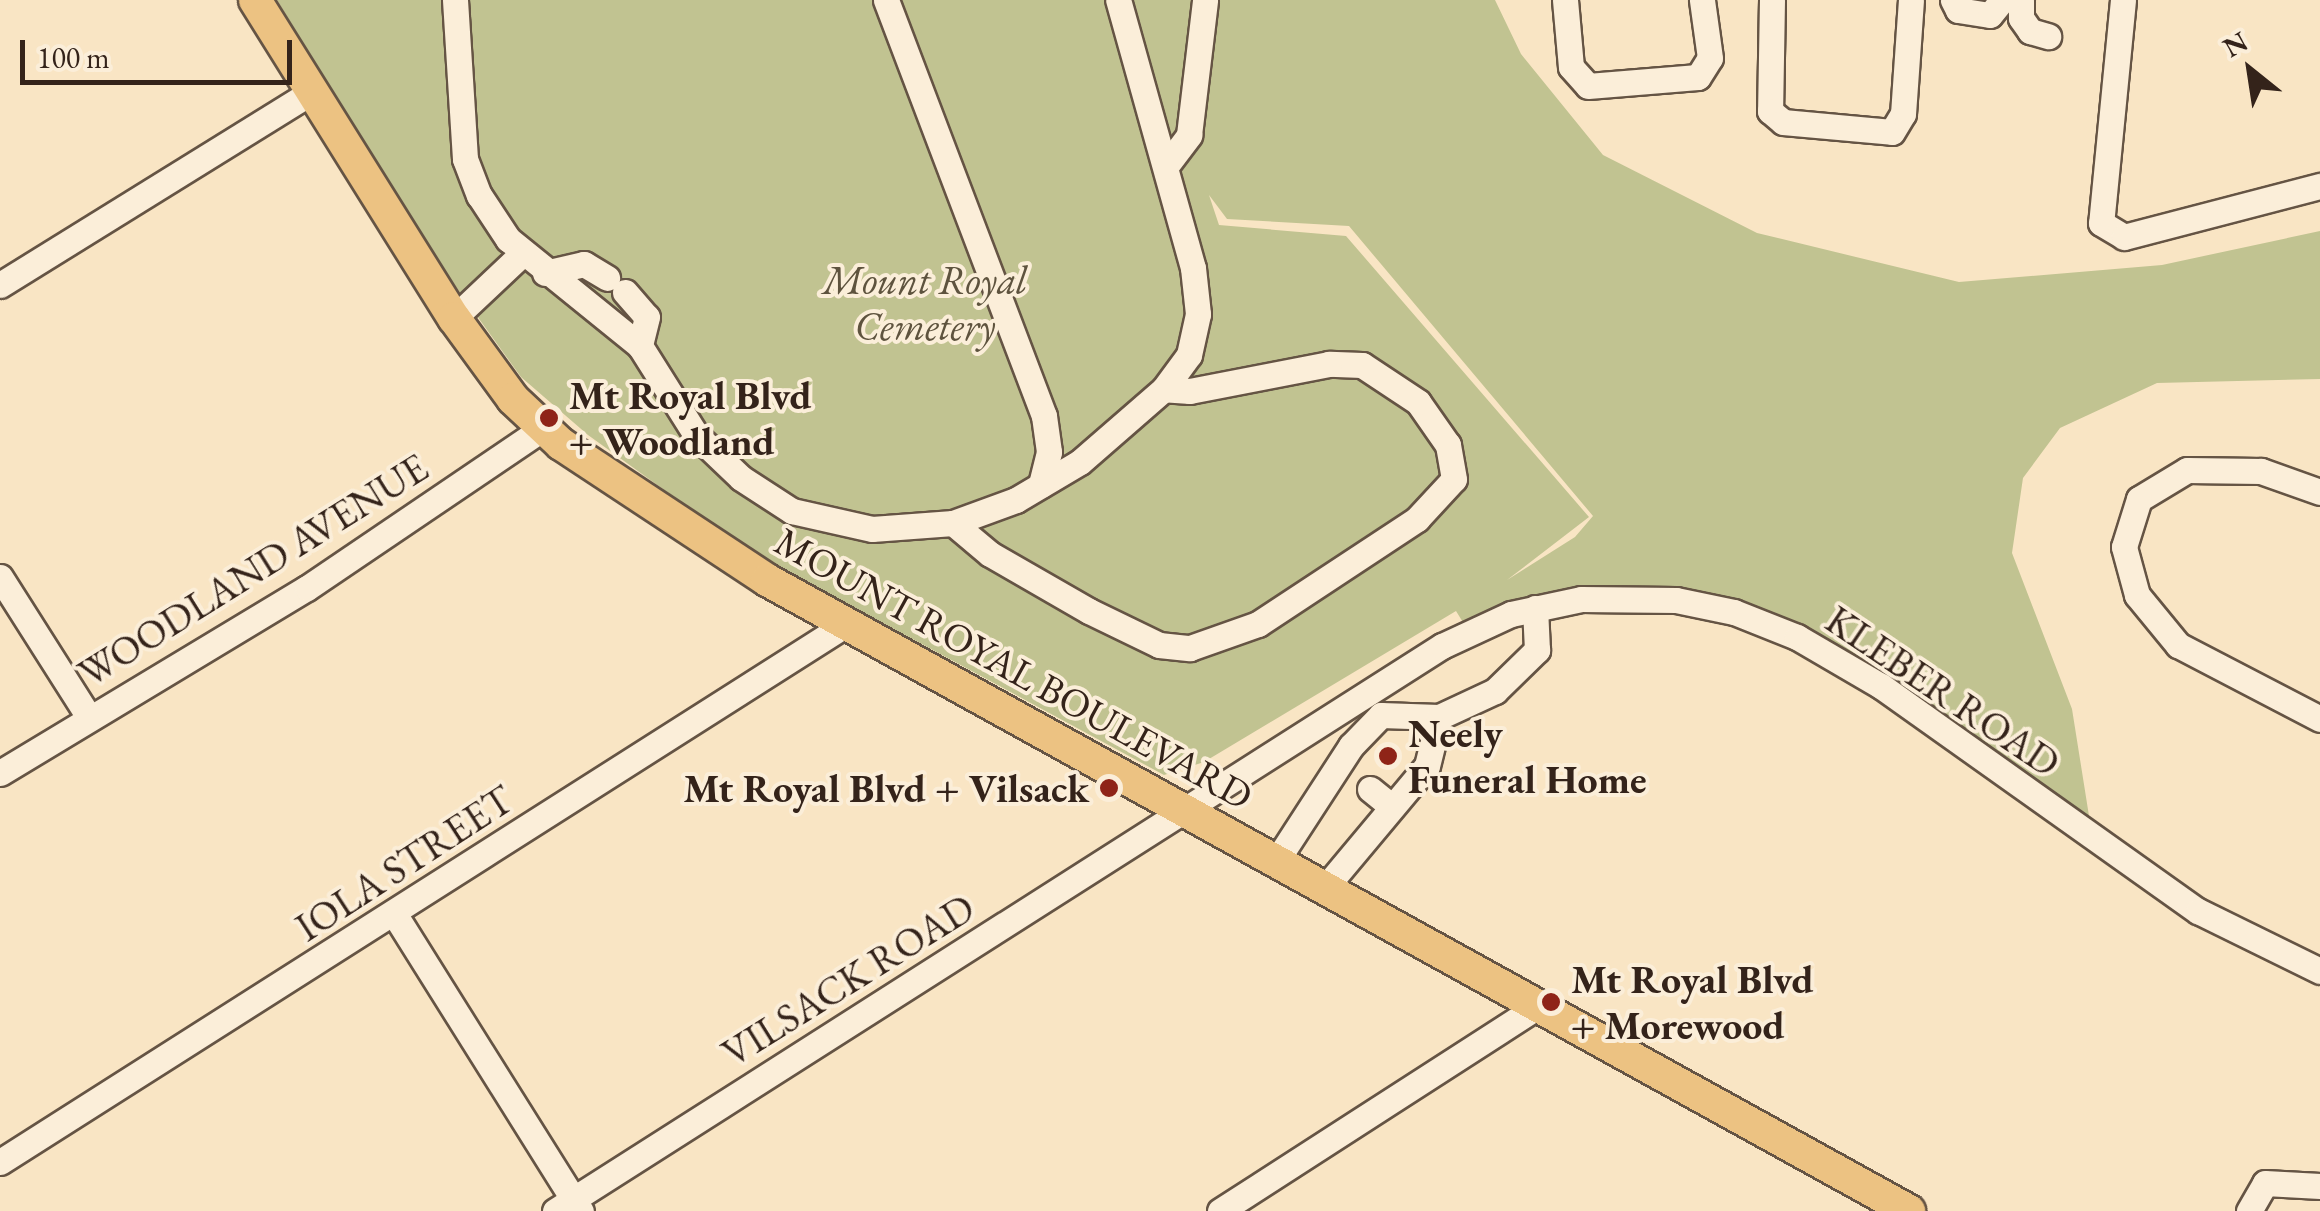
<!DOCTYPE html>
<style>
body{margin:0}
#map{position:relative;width:2320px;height:1211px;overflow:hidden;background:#f9e5c4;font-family:"EB Garamond",serif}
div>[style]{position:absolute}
.green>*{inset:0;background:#c1c391}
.roads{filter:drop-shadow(2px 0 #655444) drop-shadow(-2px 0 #655444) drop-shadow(0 2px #655444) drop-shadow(0 -2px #655444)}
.minor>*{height:25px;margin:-12.5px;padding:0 12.5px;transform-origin:12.5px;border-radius:12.5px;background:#fbeed9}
.major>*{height:32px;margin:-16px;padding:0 16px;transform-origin:16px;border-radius:16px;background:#ecc282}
.dots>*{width:28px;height:28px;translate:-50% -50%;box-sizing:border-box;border:5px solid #fbeed9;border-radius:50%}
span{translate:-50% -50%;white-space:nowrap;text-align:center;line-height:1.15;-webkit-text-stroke:8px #fbeed9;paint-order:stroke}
.park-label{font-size:40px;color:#5e533e;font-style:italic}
.poi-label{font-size:40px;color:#34231a;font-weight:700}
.left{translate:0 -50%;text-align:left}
.right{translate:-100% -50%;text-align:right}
.street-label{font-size:40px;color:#34231a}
.north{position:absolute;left:2200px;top:20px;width:100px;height:100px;-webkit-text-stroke:8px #fbeed9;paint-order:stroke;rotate:330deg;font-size:28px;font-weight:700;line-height:40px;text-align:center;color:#34231a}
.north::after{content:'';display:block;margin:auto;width:35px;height:45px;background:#34231a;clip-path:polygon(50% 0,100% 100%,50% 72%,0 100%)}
.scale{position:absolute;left:20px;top:40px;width:272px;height:45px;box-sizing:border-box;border:5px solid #34231a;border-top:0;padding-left:12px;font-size:30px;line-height:35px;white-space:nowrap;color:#34231a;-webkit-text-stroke:8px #fbeed9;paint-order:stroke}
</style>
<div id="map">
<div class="green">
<div style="clip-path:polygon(evenodd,277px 0,1495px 0,1521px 54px,1603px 155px,1757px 233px,1959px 282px,2162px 265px,2320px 231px,2320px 379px,2157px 383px,2060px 428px,2023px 478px,2012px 553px,2072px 709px,2093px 841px,1823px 651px,1648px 597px,1469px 632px,1456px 611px,1204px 762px,1164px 775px,746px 549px,588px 435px,521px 377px,415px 230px,277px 0,1209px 195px,1227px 219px,1349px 226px,1593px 516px,1575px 537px,1507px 580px,1589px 517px,1346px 236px,1219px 225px,1209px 195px)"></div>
</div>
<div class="roads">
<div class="minor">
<div style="left:455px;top:0;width:159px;rotate:86.4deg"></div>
<div style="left:465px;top:159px;width:39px;rotate:69deg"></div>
<div style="left:479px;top:195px;width:53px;rotate:56.6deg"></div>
<div style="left:508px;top:239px;width:170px;rotate:39deg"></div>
<div style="left:640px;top:346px;width:105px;rotate:57.8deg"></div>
<div style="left:696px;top:435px;width:62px;rotate:43.7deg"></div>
<div style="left:741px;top:478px;width:61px;rotate:32.9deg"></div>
<div style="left:792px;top:511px;width:82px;rotate:12.7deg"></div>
<div style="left:872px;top:529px;width:81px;rotate:-4.2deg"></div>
<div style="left:953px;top:523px;width:67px;rotate:-20.1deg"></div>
<div style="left:1016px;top:500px;width:74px;rotate:-30.7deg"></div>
<div style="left:1080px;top:462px;width:111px;rotate:-41deg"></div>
<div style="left:1164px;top:389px;width:42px;rotate:-53.7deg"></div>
<div style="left:1189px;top:355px;width:42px;rotate:-77.6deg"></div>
<div style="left:1198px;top:314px;width:46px;rotate:-96.2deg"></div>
<div style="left:1193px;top:268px;width:278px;rotate:-105.6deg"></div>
<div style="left:886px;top:0;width:445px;rotate:69.2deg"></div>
<div style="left:1044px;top:416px;width:36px;rotate:82deg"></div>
<div style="left:1049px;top:452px;width:34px;rotate:104deg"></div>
<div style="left:1565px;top:0;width:67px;rotate:84.9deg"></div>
<div style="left:1571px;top:67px;width:25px;rotate:48deg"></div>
<div style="left:1588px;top:86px;width:110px;rotate:-4.7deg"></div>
<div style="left:1698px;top:77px;width:22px;rotate:-58deg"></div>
<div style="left:1710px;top:58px;width:59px;rotate:-97.9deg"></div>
<div style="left:1772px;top:0;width:111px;rotate:91deg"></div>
<div style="left:1770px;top:111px;width:17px;rotate:40deg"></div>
<div style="left:1783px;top:122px;width:109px;rotate:5.2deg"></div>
<div style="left:1892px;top:132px;width:21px;rotate:-59deg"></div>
<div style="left:1903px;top:114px;width:114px;rotate:-86deg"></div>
<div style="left:1953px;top:0;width:11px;rotate:63deg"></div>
<div style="left:1958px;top:10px;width:32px;rotate:9deg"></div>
<div style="left:1990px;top:15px;width:19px;rotate:-51deg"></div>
<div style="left:2021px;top:0;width:18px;rotate:90deg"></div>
<div style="left:2021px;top:18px;width:16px;rotate:55deg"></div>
<div style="left:2030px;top:31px;width:19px;rotate:16deg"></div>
<div style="left:2123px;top:0;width:224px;rotate:95.6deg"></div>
<div style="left:2101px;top:223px;width:27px;rotate:31deg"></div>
<div style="left:2124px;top:237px;width:203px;rotate:-14.6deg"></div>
<div style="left:1166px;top:166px;width:39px;rotate:-53deg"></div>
<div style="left:1189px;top:135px;width:136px;rotate:-83.2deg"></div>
<div style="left:545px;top:273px;width:40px;rotate:-13deg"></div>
<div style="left:584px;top:264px;width:27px;rotate:31deg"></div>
<div style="left:0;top:285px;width:365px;rotate:-31.8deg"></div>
<div style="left:625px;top:292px;width:33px;rotate:49deg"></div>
<div style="left:647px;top:317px;width:30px;rotate:104deg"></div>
<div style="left:454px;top:318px;width:93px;rotate:-43.3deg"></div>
<div style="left:2320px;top:492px;width:63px;rotate:-160.4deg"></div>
<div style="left:2261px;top:471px;width:74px;rotate:-179.2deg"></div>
<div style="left:2187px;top:470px;width:56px;rotate:148.9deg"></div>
<div style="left:2139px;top:499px;width:50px;rotate:107.4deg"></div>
<div style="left:2124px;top:547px;width:50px;rotate:74.8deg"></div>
<div style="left:2137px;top:595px;width:65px;rotate:50.6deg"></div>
<div style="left:2178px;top:645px;width:160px;rotate:27.5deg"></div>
<div style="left:953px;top:523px;width:48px;rotate:40deg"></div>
<div style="left:990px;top:554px;width:114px;rotate:29.9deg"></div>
<div style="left:1089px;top:611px;width:78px;rotate:25.9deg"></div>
<div style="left:1159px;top:645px;width:31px;rotate:6deg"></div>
<div style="left:1190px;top:648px;width:72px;rotate:-19.4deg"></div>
<div style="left:1258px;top:624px;width:191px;rotate:-33.4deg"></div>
<div style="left:1417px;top:519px;width:54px;rotate:-47.2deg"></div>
<div style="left:1454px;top:479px;width:35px;rotate:-100deg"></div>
<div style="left:1448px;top:445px;width:52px;rotate:-124.9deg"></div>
<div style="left:1418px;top:402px;width:67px;rotate:-146.5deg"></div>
<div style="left:1362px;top:365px;width:33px;rotate:-178deg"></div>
<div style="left:1329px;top:364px;width:142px;rotate:169deg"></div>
<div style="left:1190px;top:391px;width:26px;rotate:-176deg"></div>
<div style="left:0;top:577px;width:166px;rotate:57.6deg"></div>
<div style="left:0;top:773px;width:358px;rotate:-31.1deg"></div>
<div style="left:307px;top:588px;width:285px;rotate:-34.1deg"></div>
<div style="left:1370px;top:789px;width:27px;rotate:39deg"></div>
<div style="left:1275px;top:863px;width:140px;rotate:-57deg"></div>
<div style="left:1351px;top:746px;width:43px;rotate:-45.9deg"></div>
<div style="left:1381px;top:715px;width:58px;rotate:2deg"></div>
<div style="left:1439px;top:717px;width:62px;rotate:-24.9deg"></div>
<div style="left:1495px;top:691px;width:59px;rotate:-44.3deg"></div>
<div style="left:1537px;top:650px;width:42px;rotate:-92.7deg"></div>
<div style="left:1324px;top:889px;width:160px;rotate:-50.1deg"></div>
<div style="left:1427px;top:766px;width:50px;rotate:-76.2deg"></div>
<div style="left:395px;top:915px;width:350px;rotate:57.9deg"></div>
<div style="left:0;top:1162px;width:1003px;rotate:-32.45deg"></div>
<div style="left:555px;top:1211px;width:1052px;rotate:-32.5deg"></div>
<div style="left:1442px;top:646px;width:76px;rotate:-24.9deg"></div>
<div style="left:1511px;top:614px;width:72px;rotate:-12.1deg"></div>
<div style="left:1581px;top:599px;width:95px;rotate:0.6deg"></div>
<div style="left:1676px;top:600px;width:59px;rotate:11.7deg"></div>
<div style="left:1734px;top:612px;width:68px;rotate:21.6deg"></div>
<div style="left:1797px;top:637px;width:97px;rotate:30.3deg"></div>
<div style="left:1881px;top:686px;width:389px;rotate:35.4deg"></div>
<div style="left:2198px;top:911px;width:136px;rotate:26.2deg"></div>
<div style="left:1220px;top:1211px;width:377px;rotate:-32.8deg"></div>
<div style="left:2249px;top:1211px;width:32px;rotate:-60deg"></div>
<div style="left:2265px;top:1183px;width:55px;rotate:3.1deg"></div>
</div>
<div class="major">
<div style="left:255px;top:0;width:375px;rotate:58deg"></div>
<div style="left:454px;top:318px;width:100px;rotate:53.9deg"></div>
<div style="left:513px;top:399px;width:66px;rotate:43.2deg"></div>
<div style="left:561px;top:444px;width:247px;rotate:33.4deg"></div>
<div style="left:767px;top:580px;width:1305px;rotate:28.92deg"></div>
</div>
</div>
<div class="dots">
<div style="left:549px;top:418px;background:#8f2418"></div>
<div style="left:1388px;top:756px;background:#8f2418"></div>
<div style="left:1109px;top:788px;background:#8f2418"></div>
<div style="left:1551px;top:1002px;background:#8f2418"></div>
</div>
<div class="park-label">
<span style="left:925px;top:303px">Mount Royal<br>Cemetery</span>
</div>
<div class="poi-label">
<span class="left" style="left:569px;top:418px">Mt Royal Blvd<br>+ Woodland</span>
<span class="left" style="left:1408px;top:756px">Neely<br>Funeral Home</span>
<span class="right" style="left:1089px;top:788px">Mt Royal Blvd + Vilsack</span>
<span class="left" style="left:1571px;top:1002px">Mt Royal Blvd<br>+ Morewood</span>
</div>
<div class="street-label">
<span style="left:253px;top:570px;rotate:-32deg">WOODLAND AVENUE</span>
<span style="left:1014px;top:668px;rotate:29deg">MOUNT ROYAL BOULEVARD</span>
<span style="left:1943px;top:691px;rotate:34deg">KLEBER ROAD</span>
<span style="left:404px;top:863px;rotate:-33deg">IOLA STREET</span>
<span style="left:848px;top:980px;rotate:-32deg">VILSACK ROAD</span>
</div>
<div class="north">N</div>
<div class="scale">100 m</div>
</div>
